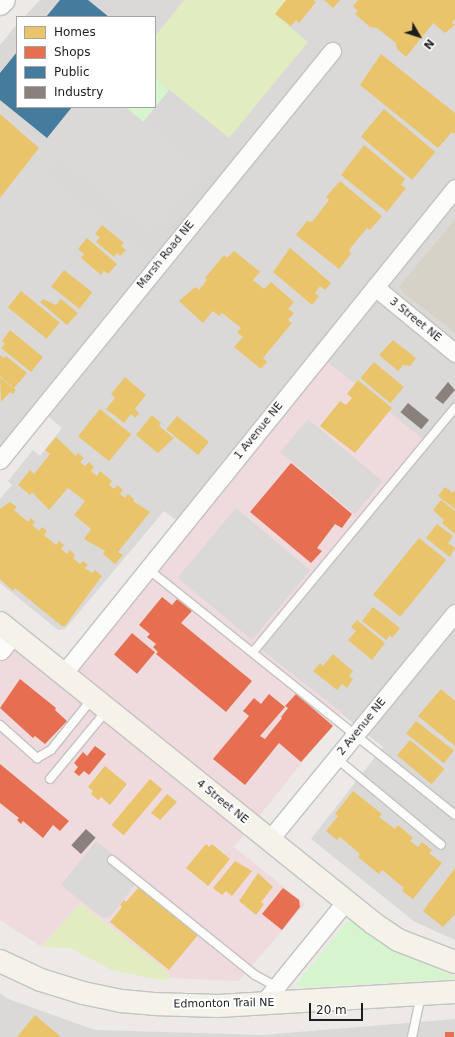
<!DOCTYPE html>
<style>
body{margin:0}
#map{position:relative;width:455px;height:1037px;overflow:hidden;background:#ece9e6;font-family:"DejaVu Sans",sans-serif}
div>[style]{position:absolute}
.residential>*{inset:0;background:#dbd9d7}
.commercial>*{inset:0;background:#efdbdd}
.religious>*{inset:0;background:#dad8d7}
.construction>*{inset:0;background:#d7d2c7}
.grass>*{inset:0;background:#e2ecc1}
.park>*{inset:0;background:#d6f5ce}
.parking>*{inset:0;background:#dad9d7;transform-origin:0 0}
.homes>*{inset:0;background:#e9c46a;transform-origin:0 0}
.shops>*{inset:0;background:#e76f51;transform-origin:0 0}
.public>*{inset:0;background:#457b9d}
.industry>*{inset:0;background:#8a817c;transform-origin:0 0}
.roads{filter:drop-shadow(1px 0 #c4c3c2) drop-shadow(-1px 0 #c4c3c2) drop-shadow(0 1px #c4c3c2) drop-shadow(0 -1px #c4c3c2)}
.service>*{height:8px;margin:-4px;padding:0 4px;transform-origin:4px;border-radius:4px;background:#fcfcfb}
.minor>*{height:17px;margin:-8.5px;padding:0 8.5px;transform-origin:8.5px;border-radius:8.5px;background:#fcfcfb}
.tertiary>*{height:21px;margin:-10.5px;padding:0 10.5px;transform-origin:10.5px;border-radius:10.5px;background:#fcfcfb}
.secondary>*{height:22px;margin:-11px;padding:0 11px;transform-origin:11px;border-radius:11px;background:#f4f2e9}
span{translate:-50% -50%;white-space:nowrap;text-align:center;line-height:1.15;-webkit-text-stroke:4px #fff;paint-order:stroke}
.street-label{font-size:11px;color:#1d1d1d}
.legend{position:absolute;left:16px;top:16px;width:140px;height:92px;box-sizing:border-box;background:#fff;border:1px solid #a5a5a5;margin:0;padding:5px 7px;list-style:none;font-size:12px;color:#1d1d1d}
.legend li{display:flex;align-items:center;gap:8px;height:20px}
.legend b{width:20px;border:1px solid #a5a5a5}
.north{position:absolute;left:399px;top:16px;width:40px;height:40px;-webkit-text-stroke:3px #fff;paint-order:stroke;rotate:129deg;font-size:11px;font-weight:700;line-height:16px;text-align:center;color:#1d1d1d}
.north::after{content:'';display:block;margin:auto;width:14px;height:18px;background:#1d1d1d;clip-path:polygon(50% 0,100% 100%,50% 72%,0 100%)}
.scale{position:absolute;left:309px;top:1003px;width:54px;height:18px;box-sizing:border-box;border:2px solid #1d1d1d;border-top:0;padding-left:5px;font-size:12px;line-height:14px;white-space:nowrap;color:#1d1d1d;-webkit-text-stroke:3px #fff;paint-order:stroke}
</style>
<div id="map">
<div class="residential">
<div style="clip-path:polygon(187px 0,455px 0,455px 940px,415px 922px,311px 839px,383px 747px,259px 648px,180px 523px,164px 511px,65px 629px,58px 630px,0 583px,0 499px,12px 485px,8px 481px,33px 450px,40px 456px,62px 428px,43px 412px,0 464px,0 112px,58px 159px,45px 175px,160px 268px,155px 78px)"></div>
<div style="clip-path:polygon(0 996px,95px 1030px,262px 1035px,455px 1019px,455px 1037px,0 1037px)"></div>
</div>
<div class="commercial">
<div style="clip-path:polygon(318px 354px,429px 444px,259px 648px,342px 713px,234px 847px,305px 904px,239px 981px,171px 978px,164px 969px,80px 903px,42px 947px,0 920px,0 619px,62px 669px)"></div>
</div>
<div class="religious">
<div style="clip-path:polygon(40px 0,187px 0,155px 40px,155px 17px,24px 17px)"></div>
<div style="clip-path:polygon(17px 24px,17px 107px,155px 107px,155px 78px,252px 157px,160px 268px,44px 175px,58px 159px,0 112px,0 45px)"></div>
</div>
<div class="construction">
<div style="clip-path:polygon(455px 219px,455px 333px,403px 293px,399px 287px)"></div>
</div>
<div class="grass">
<div style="clip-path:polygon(184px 0,286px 0,275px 14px,308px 42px,229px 138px,155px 78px,155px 36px)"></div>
<div style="clip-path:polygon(80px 903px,164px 969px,171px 978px,161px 980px,112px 970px,70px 948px,42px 947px)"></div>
</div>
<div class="park">
<div style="clip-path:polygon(155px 78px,169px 90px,143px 122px,125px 107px,155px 107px)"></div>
<div style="clip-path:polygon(348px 921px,353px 921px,387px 946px,455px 977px,455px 979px,297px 988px,297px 983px)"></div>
</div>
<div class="parking">
<div style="clip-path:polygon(100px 0,184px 0,155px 36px,155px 17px,121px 17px)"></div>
<div style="clip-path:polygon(347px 77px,390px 111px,364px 143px,338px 122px,339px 129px,345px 128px,346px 135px,352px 134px,353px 141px,359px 140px,360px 147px,363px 147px,341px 173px,338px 174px,337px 167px,331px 167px,331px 162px,325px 162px,325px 156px,318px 156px,317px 150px,311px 151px,310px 144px,304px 145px,303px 131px,323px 110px,322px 108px)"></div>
<div style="clip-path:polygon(72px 107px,125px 107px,203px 170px,161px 223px,158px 221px,149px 232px,42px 144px)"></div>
<div style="left:169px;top:302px;width:129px;height:80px;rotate:38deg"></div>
<div style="left:308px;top:419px;width:97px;height:43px;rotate:40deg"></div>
<div style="left:236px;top:508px;width:97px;height:91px;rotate:40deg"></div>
<div style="clip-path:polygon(96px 841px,141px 877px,110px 917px,103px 918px,61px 885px)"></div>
<div style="clip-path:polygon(0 993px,27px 1015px,10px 1037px,0 1037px)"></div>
</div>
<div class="homes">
<div style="clip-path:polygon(286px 0,313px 0,316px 2px,299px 23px,296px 20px,291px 26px,275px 14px)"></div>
<div style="clip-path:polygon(324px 0,340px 0,333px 8px)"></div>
<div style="clip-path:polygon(358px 0,455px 0,455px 19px,452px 23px,455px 25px,445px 33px,433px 23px,406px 57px,397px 49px,396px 43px,377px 28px,370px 27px,355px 14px,358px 11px,353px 6px)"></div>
<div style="clip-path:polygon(381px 54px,455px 113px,455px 133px,451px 133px,438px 148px,360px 85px)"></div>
<div style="left:384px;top:109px;width:67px;height:36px;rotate:40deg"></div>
<div style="clip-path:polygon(0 114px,39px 148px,0 198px)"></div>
<div style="clip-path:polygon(364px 145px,405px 179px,401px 185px,406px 188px,387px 212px,341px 175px)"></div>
<div style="clip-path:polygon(340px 181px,382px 216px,370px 230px,367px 228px,349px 250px,351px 254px,339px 269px,296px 235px,307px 221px,312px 222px,329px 200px,326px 197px)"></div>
<div style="clip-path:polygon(102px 225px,124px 243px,121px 246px,126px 250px,120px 256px,117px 253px,114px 257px,96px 242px,100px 237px,95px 234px)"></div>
<div style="clip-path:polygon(87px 238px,117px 264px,108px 274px,104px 271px,101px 275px,81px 258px,84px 254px,78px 249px)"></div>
<div style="clip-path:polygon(290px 248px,331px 283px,325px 290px,320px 286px,315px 293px,319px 296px,312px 305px,273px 272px)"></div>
<div style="clip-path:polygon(234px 251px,260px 272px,253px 280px,264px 289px,271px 282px,294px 302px,288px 309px,294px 313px,288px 320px,292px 323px,263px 358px,267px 362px,261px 369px,234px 347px,243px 337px,237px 332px,241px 328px,222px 313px,219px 316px,213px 311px,203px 323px,179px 301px,195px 287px,199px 290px,207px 280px,205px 278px,224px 255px,227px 258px)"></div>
<div style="left:64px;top:270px;width:36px;height:21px;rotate:38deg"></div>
<div style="left:21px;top:291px;width:50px;height:21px;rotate:39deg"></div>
<div style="clip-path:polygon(43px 299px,56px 305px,61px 299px,78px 313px,67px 325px,40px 302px)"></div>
<div style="clip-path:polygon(10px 330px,43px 357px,31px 372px,1px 348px,5px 344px,2px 341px)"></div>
<div style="clip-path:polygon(393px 340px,416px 358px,410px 366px,403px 365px,398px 371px,379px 355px)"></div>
<div style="clip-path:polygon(0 355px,4px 358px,6px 356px,27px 373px,14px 388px,0 376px)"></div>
<div style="left:374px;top:362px;width:39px;height:21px;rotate:40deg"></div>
<div style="clip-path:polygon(0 377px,16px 390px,13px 394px,10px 392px,1px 402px)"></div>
<div style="clip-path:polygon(125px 377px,146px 395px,135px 409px,139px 413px,135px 418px,131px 414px,124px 423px,106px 409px,115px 398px,111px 394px)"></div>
<div style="clip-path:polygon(358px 380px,392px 408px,355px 453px,320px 426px,340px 401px,346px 405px,352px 398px,347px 394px)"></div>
<div style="left:100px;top:409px;width:40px;height:35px;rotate:39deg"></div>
<div style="clip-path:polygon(152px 415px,161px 423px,159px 426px,174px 438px,158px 453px,136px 435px)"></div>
<div style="left:177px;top:416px;width:41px;height:17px;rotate:39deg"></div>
<div style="clip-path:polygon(56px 437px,76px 456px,78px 453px,84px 458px,80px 462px,85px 466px,89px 462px,94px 467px,91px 471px,97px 476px,100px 471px,112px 481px,109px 485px,114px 489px,117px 485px,123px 490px,120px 494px,125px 498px,128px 494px,134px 499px,133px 501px,150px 512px,118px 552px,123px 555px,115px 564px,103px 554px,105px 551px,84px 539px,91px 529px,74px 515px,85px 501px,68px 488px,49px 510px,32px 492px,30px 495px,18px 485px,30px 470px,34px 474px,50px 454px,45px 450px)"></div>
<div style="clip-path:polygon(445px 487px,453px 493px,455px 490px,455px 509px,438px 496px)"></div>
<div style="clip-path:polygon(441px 500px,455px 511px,455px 534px,442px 523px,444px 520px,433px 510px)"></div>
<div style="clip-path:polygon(10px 502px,17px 507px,14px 510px,28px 522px,31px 518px,35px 522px,32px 525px,39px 531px,42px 527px,47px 531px,44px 535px,56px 545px,59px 541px,64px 545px,61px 549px,67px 554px,70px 550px,75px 555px,73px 558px,80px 564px,83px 561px,88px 565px,85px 568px,92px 573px,95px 570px,102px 576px,65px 626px,62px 626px,15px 588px,13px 591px,0 579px,0 509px)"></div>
<div style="clip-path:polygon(437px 524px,453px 536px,448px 543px,455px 548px,450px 557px,426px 538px)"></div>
<div style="left:419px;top:538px;width:35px;height:73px;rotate:39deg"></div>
<div style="clip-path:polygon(373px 607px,400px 628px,392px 638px,390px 635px,386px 640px,362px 621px)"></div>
<div style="clip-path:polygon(357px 620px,385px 643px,372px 660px,348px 640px,356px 631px,351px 627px)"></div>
<div style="clip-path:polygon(333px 654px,353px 671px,349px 676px,353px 679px,347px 688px,342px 684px,337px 690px,313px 671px,320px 663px,323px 666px)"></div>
<div style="clip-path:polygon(441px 689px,455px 701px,455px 746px,418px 716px)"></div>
<div style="left:416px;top:721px;width:48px;height:16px;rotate:38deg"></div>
<div style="left:410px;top:740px;width:45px;height:20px;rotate:40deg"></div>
<div style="clip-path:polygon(105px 766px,127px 784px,110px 805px,101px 797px,98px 800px,91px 794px,93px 791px,88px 787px)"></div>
<div style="left:150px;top:779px;width:16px;height:60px;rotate:40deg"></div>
<div style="clip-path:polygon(353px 791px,382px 814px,379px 817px,395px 829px,398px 825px,413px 838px,410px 841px,418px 847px,422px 842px,432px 850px,429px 853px,442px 863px,413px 899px,402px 891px,404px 888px,382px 870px,379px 874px,358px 857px,360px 854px,340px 837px,337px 840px,326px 831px,338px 816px,335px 814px)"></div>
<div style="clip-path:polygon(167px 794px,177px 802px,160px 820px,151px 813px)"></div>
<div style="clip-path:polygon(206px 844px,209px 847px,212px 844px,230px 859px,208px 886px,186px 868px)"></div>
<div style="clip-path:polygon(235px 861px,252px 871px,232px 896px,226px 891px,222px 895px,213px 888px)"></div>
<div style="clip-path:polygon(455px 868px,455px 914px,443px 927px,423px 911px)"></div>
<div style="clip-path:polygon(258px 873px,273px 887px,261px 902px,264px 904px,256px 915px,239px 901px)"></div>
<div style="clip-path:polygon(139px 887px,198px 935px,169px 970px,110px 922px,122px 907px,120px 905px,124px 900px,126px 902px)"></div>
<div style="clip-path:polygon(35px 1015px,61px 1037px,17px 1037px)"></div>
</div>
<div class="shops">
<div style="clip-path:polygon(291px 463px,352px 514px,342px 528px,335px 524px,317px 548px,322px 551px,311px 563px,250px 512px)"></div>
<div style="clip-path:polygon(162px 597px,172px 605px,177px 599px,192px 611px,181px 623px,252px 681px,226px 712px,156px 654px,158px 652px,153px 647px,156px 644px,147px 637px,150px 634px,139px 625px)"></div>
<div style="left:132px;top:633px;width:30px;height:28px;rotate:40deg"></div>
<div style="clip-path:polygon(20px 679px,56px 708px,55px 710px,67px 721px,45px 744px,35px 736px,33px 738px,0 708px)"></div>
<div style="clip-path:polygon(269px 694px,285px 707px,260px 736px,265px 739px,282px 718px,281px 717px,288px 708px,285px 706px,296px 694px,333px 726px,301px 762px,279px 743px,245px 785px,213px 759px,249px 716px,243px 711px,254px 698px,261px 704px)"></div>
<div style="clip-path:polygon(95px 746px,106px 754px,89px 775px,84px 771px,79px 776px,74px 772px,78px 767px,74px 763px,83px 752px,87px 756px)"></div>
<div style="clip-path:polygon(0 764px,69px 821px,60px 831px,53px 825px,43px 838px,23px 821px,21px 824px,17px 820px,19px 818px,0 803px)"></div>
<div style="clip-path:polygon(283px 888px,299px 900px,300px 907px,282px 930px,262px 914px)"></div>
<div style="left:445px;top:1032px;width:9px;height:5px"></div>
</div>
<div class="public">
<div style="clip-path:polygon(60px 0,88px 0,109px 17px,46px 17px)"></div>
<div style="clip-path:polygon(17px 52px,17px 107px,72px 107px,47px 138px,0 100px,0 73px)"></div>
</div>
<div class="industry">
<div style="clip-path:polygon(448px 382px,455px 390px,443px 404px,435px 398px)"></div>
<div style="left:408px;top:403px;width:27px;height:12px;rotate:39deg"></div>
<div style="left:86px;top:829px;width:13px;height:22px;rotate:42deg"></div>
</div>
<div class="roads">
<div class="service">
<div style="left:148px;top:569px;width:393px;rotate:38.7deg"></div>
<div style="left:253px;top:652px;width:317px;rotate:-50.4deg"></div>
<div style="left:0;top:725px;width:50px;rotate:41.7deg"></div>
<div style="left:37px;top:758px;width:16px;rotate:-30deg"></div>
<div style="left:51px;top:750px;width:65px;rotate:-51.2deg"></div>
<div style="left:336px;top:758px;width:136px;rotate:39.6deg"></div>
<div style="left:50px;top:779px;width:89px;rotate:-50.4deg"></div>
<div style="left:112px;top:860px;width:184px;rotate:38.8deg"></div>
<div style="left:255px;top:975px;width:25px;rotate:29deg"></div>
<div style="left:412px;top:1037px;width:43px;rotate:-77.9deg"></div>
</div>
<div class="minor">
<div style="left:0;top:6px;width:8px;rotate:-45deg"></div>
<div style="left:375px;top:287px;width:104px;rotate:39.5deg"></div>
<div style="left:0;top:460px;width:527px;rotate:-50.93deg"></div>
<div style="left:63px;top:674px;width:624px;rotate:-51.11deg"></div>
<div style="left:269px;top:840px;width:293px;rotate:-50.7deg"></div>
<div style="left:263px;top:1003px;width:132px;rotate:-50.9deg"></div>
</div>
<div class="tertiary">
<div style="left:0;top:649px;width:20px;rotate:-53deg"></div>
</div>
<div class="secondary">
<div style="left:0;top:623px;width:479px;rotate:38.8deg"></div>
<div style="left:373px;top:923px;width:30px;rotate:34deg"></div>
<div style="left:398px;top:940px;width:61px;rotate:21.1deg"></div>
<div style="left:0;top:961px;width:45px;rotate:24.9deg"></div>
<div style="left:41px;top:980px;width:44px;rotate:17.2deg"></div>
<div style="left:83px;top:993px;width:39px;rotate:12deg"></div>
<div style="left:121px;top:1001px;width:33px;rotate:5deg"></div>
<div style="left:154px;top:1004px;width:64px;rotate:1.8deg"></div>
<div style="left:218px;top:1006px;width:237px;rotate:-3.4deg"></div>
</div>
</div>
<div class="street-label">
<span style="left:166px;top:255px;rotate:-51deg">Marsh Road NE</span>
<span style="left:415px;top:320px;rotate:39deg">3 Street NE</span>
<span style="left:259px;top:431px;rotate:-51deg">1 Avenue NE</span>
<span style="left:362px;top:727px;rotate:-51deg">2 Avenue NE</span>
<span style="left:222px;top:802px;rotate:39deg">4 Street NE</span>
<span style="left:224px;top:1004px;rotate:-1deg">Edmonton Trail NE</span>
</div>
<ul class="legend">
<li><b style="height:11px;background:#e9c46a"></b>Homes</li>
<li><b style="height:11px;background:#e76f51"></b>Shops</li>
<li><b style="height:11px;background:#457b9d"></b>Public</li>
<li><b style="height:11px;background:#8a817c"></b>Industry</li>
</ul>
<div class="north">N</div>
<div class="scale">20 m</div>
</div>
